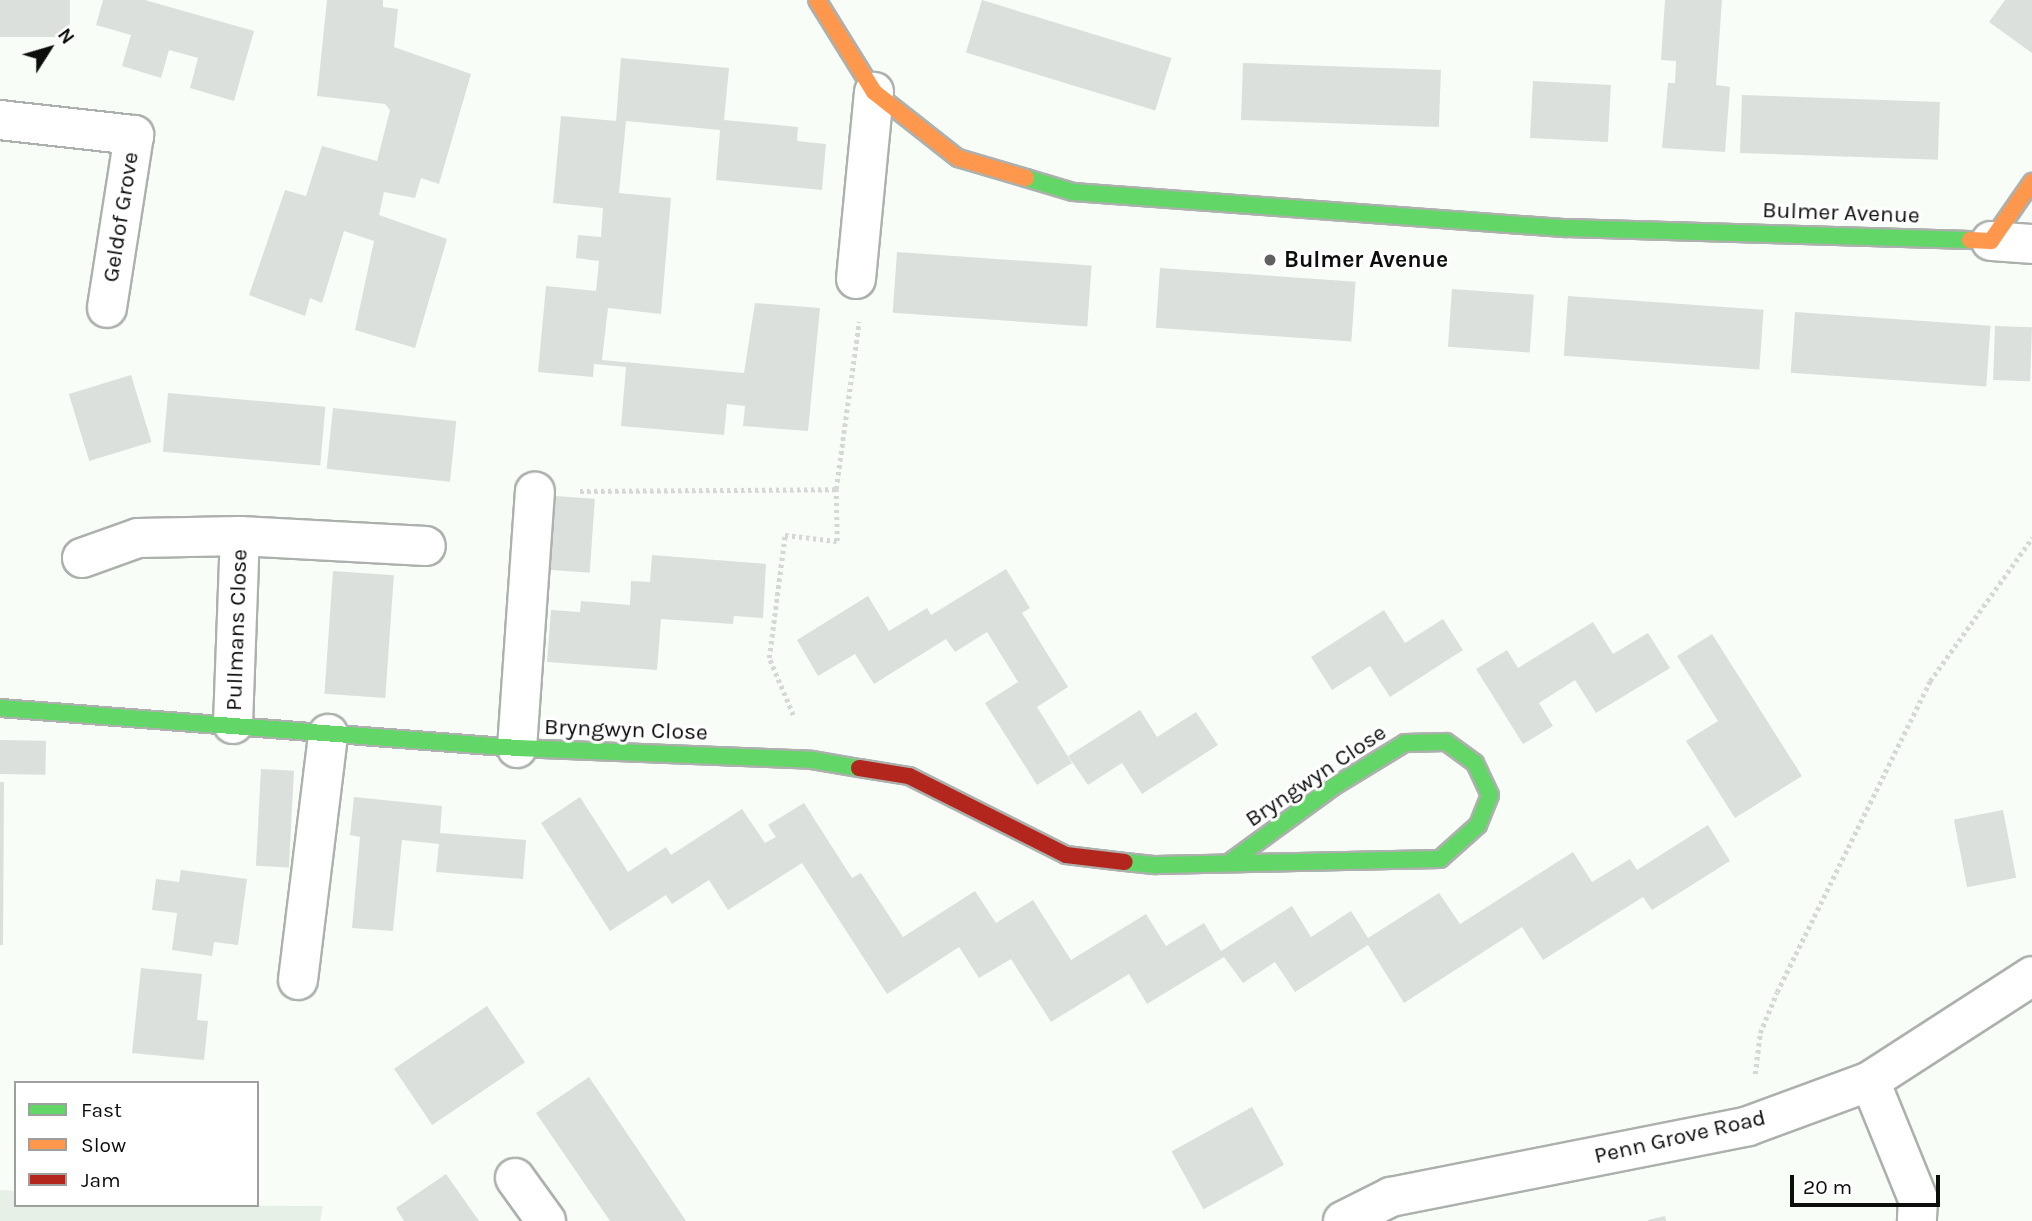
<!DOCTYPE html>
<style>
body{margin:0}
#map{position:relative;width:2032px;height:1221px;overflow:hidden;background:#f8fdf8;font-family:Karla,sans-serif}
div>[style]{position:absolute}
.built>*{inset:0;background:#e6f0e6}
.building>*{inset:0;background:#dce0dc;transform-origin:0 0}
.path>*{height:4.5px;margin-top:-2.25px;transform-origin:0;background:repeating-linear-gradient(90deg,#d6d7d6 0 3.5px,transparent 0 7px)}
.roads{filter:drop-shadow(2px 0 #adb1ad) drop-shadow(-2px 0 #adb1ad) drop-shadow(0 2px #adb1ad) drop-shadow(0 -2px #adb1ad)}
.street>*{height:38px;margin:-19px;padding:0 19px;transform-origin:19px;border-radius:19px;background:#fefffe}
.fast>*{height:16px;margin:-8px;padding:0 8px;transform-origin:8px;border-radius:8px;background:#63d668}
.slow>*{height:16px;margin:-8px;padding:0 8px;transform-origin:8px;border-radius:8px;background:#ff974d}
.jam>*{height:16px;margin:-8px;padding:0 8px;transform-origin:8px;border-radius:8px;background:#b3261e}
.dots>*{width:19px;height:19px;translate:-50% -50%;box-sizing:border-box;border:4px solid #fff;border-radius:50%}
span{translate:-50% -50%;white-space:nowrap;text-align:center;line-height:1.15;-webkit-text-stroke:6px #fff;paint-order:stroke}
.street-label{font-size:23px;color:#0c0e0c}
.poi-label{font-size:23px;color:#0c0e0c;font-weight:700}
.left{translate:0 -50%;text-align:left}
.legend{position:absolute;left:14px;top:1081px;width:245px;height:126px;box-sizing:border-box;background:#fff;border:2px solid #9e9f9e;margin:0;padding:9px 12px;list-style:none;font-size:21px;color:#0c0e0c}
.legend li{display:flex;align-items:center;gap:14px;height:35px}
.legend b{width:35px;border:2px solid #9e9f9e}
.north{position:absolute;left:14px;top:14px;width:70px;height:70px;-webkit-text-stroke:5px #fff;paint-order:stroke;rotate:53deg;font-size:19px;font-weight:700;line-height:28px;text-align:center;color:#0c0e0c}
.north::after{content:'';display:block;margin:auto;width:24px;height:32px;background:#0c0e0c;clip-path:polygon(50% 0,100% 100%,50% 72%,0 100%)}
.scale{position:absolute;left:1790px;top:1175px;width:150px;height:32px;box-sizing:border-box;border:4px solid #0c0e0c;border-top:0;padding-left:9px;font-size:21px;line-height:24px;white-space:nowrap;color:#0c0e0c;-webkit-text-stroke:5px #fff;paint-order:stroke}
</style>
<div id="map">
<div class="built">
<div style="clip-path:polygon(0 1190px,16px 1191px,16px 1205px,323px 1206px,320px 1221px,0 1221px)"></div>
</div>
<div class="building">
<div style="left:0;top:0;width:70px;height:37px"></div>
<div style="clip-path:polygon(103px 0,145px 0,254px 31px,234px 101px,190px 88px,198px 58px,169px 50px,161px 78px,122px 66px,131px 35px,96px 25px)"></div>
<div style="clip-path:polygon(327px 0,383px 0,383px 7px,398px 9px,394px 47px,471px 74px,439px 184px,421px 178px,415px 198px,384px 192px,379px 215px,447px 239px,415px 348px,355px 330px,374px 241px,344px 231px,322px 303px,310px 298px,305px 316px,249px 295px,285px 190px,306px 196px,322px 146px,377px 161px,390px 110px,385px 104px,317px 96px)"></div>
<div style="left:982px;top:0;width:198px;height:55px;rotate:17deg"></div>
<div style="clip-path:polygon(1665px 0,1722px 0,1716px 85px,1730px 87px,1725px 152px,1662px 148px,1668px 83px,1675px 83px,1676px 61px,1661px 60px)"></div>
<div style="clip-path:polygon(2005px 0,2032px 0,2032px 53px,1989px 22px)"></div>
<div style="clip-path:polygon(621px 58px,729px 68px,724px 120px,798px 127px,797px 141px,826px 144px,822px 190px,716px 180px,720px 130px,626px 121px,619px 193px,671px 198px,661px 314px,608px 308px,602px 360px,744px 373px,755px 303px,820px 308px,808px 431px,743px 426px,745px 406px,727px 404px,724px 435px,621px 426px,626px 367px,594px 364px,593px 377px,538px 372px,546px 286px,596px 291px,599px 261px,576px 258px,578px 235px,601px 237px,603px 208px,553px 203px,561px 116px,616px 121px)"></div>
<div style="left:1243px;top:63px;width:198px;height:57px;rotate:2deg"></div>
<div style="left:1533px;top:81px;width:78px;height:57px;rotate:3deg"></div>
<div style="left:1742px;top:95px;width:198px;height:58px;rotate:2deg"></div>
<div style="left:897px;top:252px;width:195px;height:61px;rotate:4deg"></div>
<div style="left:1160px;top:268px;width:196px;height:60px;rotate:4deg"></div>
<div style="left:1452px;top:289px;width:82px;height:58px;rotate:4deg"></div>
<div style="left:1568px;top:296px;width:196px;height:60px;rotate:4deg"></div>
<div style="left:1795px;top:312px;width:196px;height:61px;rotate:4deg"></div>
<div style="left:1995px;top:326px;width:37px;height:54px;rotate:2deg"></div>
<div style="left:131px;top:375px;width:70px;height:65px;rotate:73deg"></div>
<div style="left:168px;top:393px;width:158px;height:59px;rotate:5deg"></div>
<div style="left:333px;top:408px;width:124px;height:61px;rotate:6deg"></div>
<div style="left:540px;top:495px;width:55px;height:74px;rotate:4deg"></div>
<div style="clip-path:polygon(652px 555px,766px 564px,763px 618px,734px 616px,733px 624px,661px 619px,657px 670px,547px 662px,551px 610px,580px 612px,581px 601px,630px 605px,631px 581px,650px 582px)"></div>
<div style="clip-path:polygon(1006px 569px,1030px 608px,1022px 613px,1068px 687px,1037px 707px,1072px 763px,1037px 785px,985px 703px,1018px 682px,987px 632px,955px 652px,946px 639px,874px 684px,855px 654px,818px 676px,797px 640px,868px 596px,889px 631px,927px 608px,931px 615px)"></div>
<div style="left:333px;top:571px;width:61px;height:123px;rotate:4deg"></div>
<div style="clip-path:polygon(1384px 610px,1405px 643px,1443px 619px,1463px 650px,1390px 697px,1370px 666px,1332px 690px,1311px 657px)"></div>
<div style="clip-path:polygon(1593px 622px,1613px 654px,1648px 633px,1670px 668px,1596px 713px,1575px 680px,1539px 703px,1553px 726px,1523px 744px,1476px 669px,1507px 650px,1518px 668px)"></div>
<div style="clip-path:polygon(1712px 634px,1802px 776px,1735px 818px,1686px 741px,1718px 721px,1677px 656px)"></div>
<div style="clip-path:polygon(1140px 710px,1157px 737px,1196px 712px,1218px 745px,1142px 794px,1122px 763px,1088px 785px,1068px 756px)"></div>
<div style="left:0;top:740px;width:46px;height:34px;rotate:1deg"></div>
<div style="left:261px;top:769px;width:33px;height:97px;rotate:3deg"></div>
<div style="clip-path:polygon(0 782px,4px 782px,3px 945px,0 945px)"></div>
<div style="clip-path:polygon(354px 797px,442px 806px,440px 833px,526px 840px,523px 879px,436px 872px,439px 844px,402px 840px,393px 931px,352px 928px,360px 837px,350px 835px)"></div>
<div style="clip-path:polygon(580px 797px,628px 872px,666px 847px,671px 855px,742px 809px,765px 843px,776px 837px,768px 825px,804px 803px,852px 878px,861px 873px,903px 937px,975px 891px,996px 923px,1033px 900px,1071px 960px,1146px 914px,1166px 946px,1204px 923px,1221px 951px,1292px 906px,1311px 937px,1351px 911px,1368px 938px,1439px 893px,1460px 924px,1573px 852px,1592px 882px,1630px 859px,1637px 870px,1708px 825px,1730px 861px,1652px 910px,1643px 897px,1543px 960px,1522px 927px,1404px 1003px,1368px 945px,1295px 992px,1275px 962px,1243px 983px,1224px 957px,1147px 1004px,1129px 974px,1051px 1022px,1011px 959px,979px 978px,959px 947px,887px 994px,802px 863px,728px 910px,709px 880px,672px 904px,666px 895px,610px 931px,541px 823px)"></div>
<div style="left:2003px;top:810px;width:69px;height:50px;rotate:79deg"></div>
<div style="clip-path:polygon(181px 870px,247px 879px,238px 945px,214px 942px,212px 956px,172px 950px,177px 913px,152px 910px,156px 879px,179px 882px)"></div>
<div style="clip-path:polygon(141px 968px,202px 974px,197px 1020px,208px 1021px,204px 1060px,132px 1053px)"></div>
<div style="left:487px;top:1006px;width:68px;height:112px;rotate:56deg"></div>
<div style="clip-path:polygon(589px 1077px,686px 1221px,610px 1221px,536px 1113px)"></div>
<div style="left:1252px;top:1107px;width:66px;height:92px;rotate:61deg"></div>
<div style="clip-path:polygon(446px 1174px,479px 1221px,404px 1221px,396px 1208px)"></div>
<div style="clip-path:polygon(1665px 1216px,1666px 1221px,1648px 1221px,1648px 1220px)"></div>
</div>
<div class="path">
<div style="left:580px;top:491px;width:256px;rotate:-0.4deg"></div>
<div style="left:836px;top:489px;width:169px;rotate:-82.2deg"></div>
<div style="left:793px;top:715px;width:62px;rotate:-112.8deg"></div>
<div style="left:769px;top:658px;width:124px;rotate:-82.6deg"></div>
<div style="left:785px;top:535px;width:52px;rotate:6.6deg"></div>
<div style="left:837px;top:541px;width:52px;rotate:-91.1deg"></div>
<div style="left:1755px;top:1074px;width:41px;rotate:-83deg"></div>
<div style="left:1760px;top:1033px;width:44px;rotate:-67.5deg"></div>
<div style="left:1777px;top:992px;width:347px;rotate:-63.8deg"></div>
<div style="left:1930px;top:681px;width:176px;rotate:-54.5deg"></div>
</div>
<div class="roads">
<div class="street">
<div style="left:0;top:120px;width:135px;rotate:6.4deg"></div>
<div style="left:134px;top:135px;width:175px;rotate:98.9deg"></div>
<div style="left:1991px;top:241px;width:41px;rotate:4.2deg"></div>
<div style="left:856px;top:279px;width:188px;rotate:-84.5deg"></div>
<div style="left:82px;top:558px;width:59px;rotate:-19.7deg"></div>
<div style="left:138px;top:538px;width:102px;rotate:-1.1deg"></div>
<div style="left:240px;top:536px;width:186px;rotate:3.1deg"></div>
<div style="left:233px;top:724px;width:188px;rotate:-87.9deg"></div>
<div style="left:517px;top:748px;width:257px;rotate:-86deg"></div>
<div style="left:298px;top:980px;width:248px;rotate:-83deg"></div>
<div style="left:1870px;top:1081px;width:127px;rotate:67.9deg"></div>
<div style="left:1918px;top:1199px;width:22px;rotate:93deg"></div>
<div style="left:515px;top:1178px;width:53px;rotate:54.2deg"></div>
<div style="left:1343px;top:1221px;width:54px;rotate:-26.6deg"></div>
<div style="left:1391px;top:1197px;width:364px;rotate:-11.2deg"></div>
<div style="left:1748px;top:1126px;width:130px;rotate:-20.2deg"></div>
<div style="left:1870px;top:1081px;width:193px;rotate:-32.9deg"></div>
</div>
<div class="fast">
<div style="left:1026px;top:178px;width:49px;rotate:16.6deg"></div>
<div style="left:1073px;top:192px;width:495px;rotate:4.2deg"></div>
<div style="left:1567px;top:228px;width:403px;rotate:1.7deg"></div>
<div style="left:0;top:708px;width:519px;rotate:4.42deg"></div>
<div style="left:517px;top:748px;width:295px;rotate:2.3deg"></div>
<div style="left:812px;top:760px;width:48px;rotate:9.7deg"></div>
<div style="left:1125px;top:862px;width:31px;rotate:6deg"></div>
<div style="left:1156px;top:865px;width:284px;rotate:-1.2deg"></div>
<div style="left:1440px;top:859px;width:51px;rotate:-41.8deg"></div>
<div style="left:1478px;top:825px;width:32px;rotate:-68deg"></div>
<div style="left:1490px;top:795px;width:35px;rotate:-115deg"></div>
<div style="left:1475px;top:763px;width:36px;rotate:-144deg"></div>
<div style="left:1446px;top:742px;width:41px;rotate:178.6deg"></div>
<div style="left:1405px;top:743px;width:84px;rotate:148.6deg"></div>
<div style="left:1333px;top:787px;width:127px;rotate:143.9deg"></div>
</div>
<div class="slow">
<div style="left:817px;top:0;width:108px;rotate:58.2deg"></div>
<div style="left:874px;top:92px;width:107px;rotate:38.2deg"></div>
<div style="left:958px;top:158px;width:71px;rotate:16.4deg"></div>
<div style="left:1970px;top:240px;width:21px;rotate:3deg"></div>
<div style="left:1991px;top:241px;width:72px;rotate:-55.2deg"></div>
</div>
<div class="jam">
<div style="left:859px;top:768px;width:51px;rotate:9.1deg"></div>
<div style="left:909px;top:776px;width:176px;rotate:26.7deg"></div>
<div style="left:1066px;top:855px;width:59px;rotate:6.8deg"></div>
</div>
</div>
<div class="dots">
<div style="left:1270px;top:260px;background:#5f625f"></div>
</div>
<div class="street-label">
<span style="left:1841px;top:213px;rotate:2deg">Bulmer Avenue</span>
<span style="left:121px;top:217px;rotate:-81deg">Geldof Grove</span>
<span style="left:237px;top:630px;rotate:-88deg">Pullmans Close</span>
<span style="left:626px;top:730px;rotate:2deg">Bryngwyn Close</span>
<span style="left:1316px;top:776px;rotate:-34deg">Bryngwyn Close</span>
<span style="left:1680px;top:1137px;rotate:-13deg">Penn Grove Road</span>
</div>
<div class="poi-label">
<span class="left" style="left:1284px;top:260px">Bulmer Avenue</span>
</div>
<ul class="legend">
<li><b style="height:9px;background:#63d668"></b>Fast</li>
<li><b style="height:9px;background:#ff974d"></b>Slow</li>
<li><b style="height:9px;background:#b3261e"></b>Jam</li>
</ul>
<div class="north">N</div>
<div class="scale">20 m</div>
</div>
